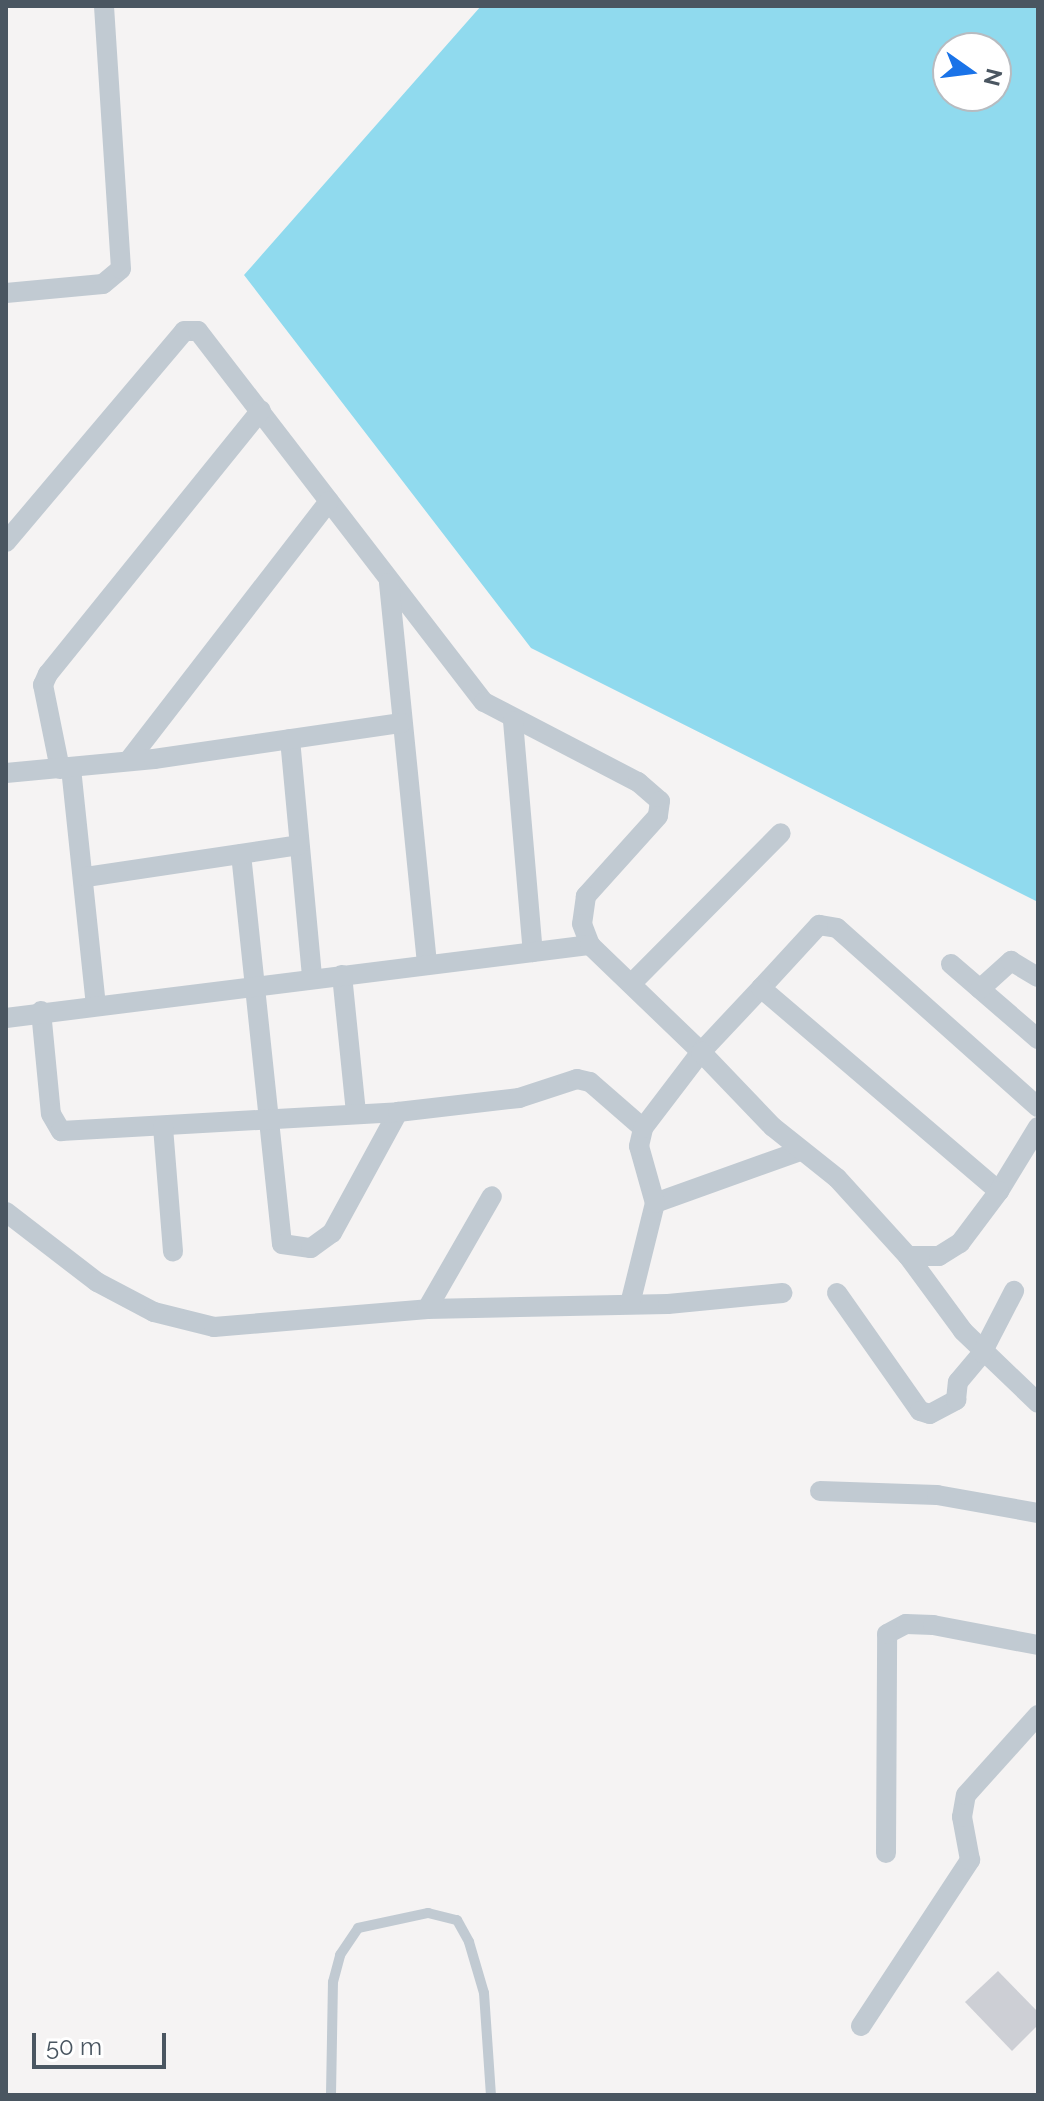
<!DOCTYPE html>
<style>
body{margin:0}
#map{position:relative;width:1044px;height:2101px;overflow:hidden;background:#f5f3f3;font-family:Raleway,sans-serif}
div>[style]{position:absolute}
.water>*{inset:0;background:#90daee}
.building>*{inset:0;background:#cdcfd5}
.service>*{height:10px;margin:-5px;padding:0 5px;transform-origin:5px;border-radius:5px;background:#c1cad2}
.minor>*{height:20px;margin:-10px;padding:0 10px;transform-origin:10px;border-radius:10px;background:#c1cad2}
span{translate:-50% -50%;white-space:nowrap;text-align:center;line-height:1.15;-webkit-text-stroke:6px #fff;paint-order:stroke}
.frame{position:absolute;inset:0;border:8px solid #4a5661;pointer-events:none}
.north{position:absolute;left:932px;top:32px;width:80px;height:80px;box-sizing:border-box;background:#fff;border:2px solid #b7bbc0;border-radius:50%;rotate:104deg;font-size:22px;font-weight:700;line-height:32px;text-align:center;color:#4a5661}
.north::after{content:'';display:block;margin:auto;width:28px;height:36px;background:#1a73e8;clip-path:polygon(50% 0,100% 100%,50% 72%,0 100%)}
.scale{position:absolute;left:32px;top:2033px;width:134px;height:36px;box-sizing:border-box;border:4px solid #4a5661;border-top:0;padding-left:10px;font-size:24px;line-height:28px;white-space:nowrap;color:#4a5661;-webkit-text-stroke:6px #fff;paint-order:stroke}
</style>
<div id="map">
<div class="water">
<div style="clip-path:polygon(evenodd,481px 6px,1038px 6px,1038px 902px,531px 648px,244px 275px,481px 6px,948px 48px,996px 48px,996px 96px,948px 96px,948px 48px)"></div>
</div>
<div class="building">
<div style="clip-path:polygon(998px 1971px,1038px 2012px,1038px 2025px,1012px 2051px,965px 2002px)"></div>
</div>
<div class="service">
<div style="left:331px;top:2095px;width:113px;rotate:-89deg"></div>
<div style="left:333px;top:1982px;width:28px;rotate:-75deg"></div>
<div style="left:340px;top:1955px;width:32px;rotate:-56deg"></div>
<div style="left:358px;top:1928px;width:72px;rotate:-12.1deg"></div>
<div style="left:428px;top:1913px;width:30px;rotate:14deg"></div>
<div style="left:457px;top:1920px;width:25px;rotate:61deg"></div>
<div style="left:469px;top:1942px;width:53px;rotate:73.6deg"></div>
<div style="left:484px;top:1993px;width:102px;rotate:86.1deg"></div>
</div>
<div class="minor">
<div style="left:6px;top:293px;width:97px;rotate:-5.3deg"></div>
<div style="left:103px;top:284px;width:23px;rotate:-40deg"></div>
<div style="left:121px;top:269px;width:264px;rotate:-93.7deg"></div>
<div style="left:6px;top:542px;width:276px;rotate:-49.8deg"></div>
<div style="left:184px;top:331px;width:14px"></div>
<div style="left:198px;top:331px;width:468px;rotate:52.4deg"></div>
<div style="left:484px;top:702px;width:174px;rotate:27.5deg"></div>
<div style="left:638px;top:782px;width:29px;rotate:41deg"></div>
<div style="left:660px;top:801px;width:15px;rotate:98deg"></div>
<div style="left:658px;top:816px;width:108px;rotate:132deg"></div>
<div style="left:586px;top:896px;width:28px;rotate:98deg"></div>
<div style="left:582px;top:924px;width:22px;rotate:69deg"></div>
<div style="left:389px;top:583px;width:383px;rotate:84.3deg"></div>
<div style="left:513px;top:721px;width:232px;rotate:85.1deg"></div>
<div style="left:290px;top:739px;width:240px;rotate:84.7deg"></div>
<div style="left:129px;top:760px;width:327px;rotate:-52.3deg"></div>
<div style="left:71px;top:768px;width:237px;rotate:84deg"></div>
<div style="left:60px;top:769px;width:86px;rotate:-101.4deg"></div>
<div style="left:43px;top:685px;width:12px;rotate:-66deg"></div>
<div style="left:48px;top:674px;width:339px;rotate:-51.1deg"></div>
<div style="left:6px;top:773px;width:149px;rotate:-5.4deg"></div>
<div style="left:154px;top:759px;width:250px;rotate:-8.3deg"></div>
<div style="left:241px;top:854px;width:392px;rotate:84deg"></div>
<div style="left:282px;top:1244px;width:29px;rotate:8deg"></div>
<div style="left:311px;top:1248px;width:26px;rotate:-36deg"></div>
<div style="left:332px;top:1233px;width:138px;rotate:-61.4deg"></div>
<div style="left:86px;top:877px;width:215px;rotate:-8.5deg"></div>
<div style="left:951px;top:964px;width:115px;rotate:40.8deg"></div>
<div style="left:342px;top:975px;width:139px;rotate:84.2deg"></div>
<div style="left:632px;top:983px;width:211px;rotate:-45.2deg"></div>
<div style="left:761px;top:988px;width:86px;rotate:-47.4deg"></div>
<div style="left:819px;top:925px;width:18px;rotate:9deg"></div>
<div style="left:837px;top:928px;width:269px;rotate:41.7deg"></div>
<div style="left:980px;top:989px;width:42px;rotate:-42.1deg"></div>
<div style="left:1011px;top:961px;width:31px;rotate:31deg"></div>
<div style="left:41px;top:1011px;width:103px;rotate:84.5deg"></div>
<div style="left:51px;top:1114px;width:20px;rotate:60deg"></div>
<div style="left:61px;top:1131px;width:338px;rotate:-3.2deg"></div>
<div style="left:398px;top:1112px;width:122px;rotate:-6.6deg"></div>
<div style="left:519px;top:1098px;width:61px;rotate:-18.1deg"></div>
<div style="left:577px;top:1079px;width:13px;rotate:13deg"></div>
<div style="left:590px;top:1082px;width:70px;rotate:41deg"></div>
<div style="left:6px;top:1018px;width:589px;rotate:-7.13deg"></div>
<div style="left:590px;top:945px;width:154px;rotate:43.9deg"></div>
<div style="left:701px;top:1052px;width:88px;rotate:-46.8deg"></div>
<div style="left:761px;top:988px;width:313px;rotate:40.5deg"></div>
<div style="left:999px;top:1191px;width:75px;rotate:-58.6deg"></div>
<div style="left:163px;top:1127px;width:125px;rotate:85.4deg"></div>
<div style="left:655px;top:1203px;width:154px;rotate:-19.7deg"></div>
<div style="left:6px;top:1212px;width:115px;rotate:37.6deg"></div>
<div style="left:97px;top:1282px;width:64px;rotate:27.8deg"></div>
<div style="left:154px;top:1312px;width:62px;rotate:14deg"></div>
<div style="left:214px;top:1327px;width:214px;rotate:-4.8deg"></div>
<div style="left:427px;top:1309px;width:241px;rotate:-1.2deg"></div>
<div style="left:668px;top:1304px;width:115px;rotate:-5.5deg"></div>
<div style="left:908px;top:1256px;width:93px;rotate:53.7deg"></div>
<div style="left:963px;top:1331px;width:104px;rotate:43.8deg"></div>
<div style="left:837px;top:1293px;width:144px;rotate:54.9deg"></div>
<div style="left:920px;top:1411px;width:10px;rotate:17deg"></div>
<div style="left:930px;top:1414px;width:30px;rotate:-28deg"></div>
<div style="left:956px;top:1400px;width:18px;rotate:-84deg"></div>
<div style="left:958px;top:1382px;width:38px;rotate:-50deg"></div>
<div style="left:982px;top:1353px;width:70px;rotate:-62.7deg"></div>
<div style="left:630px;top:1304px;width:104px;rotate:-76.1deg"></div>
<div style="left:655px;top:1203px;width:59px;rotate:-105.7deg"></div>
<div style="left:639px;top:1146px;width:18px;rotate:-77deg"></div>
<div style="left:643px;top:1128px;width:96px;rotate:-52.7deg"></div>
<div style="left:701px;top:1052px;width:104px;rotate:46.2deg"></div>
<div style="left:773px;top:1127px;width:82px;rotate:38.6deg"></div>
<div style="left:837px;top:1178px;width:105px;rotate:47.7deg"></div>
<div style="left:908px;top:1256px;width:31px"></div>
<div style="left:939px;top:1256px;width:25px;rotate:-32deg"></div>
<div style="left:960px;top:1243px;width:65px;rotate:-53.1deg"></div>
<div style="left:427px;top:1309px;width:130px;rotate:-60.1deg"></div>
<div style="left:820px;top:1491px;width:117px;rotate:2deg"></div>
<div style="left:937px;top:1495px;width:103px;rotate:10.1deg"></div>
<div style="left:886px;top:1853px;width:219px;rotate:-89.7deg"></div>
<div style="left:887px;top:1634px;width:21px;rotate:-28deg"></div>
<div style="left:906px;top:1624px;width:27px;rotate:2deg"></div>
<div style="left:933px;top:1625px;width:107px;rotate:10.8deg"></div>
<div style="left:861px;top:2026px;width:199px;rotate:-56.7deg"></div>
<div style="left:970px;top:1860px;width:44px;rotate:-100.5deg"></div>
<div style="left:962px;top:1817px;width:22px;rotate:-80deg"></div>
<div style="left:966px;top:1795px;width:108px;rotate:-48deg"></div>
</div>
<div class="frame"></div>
<div class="north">N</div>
<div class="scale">50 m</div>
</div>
